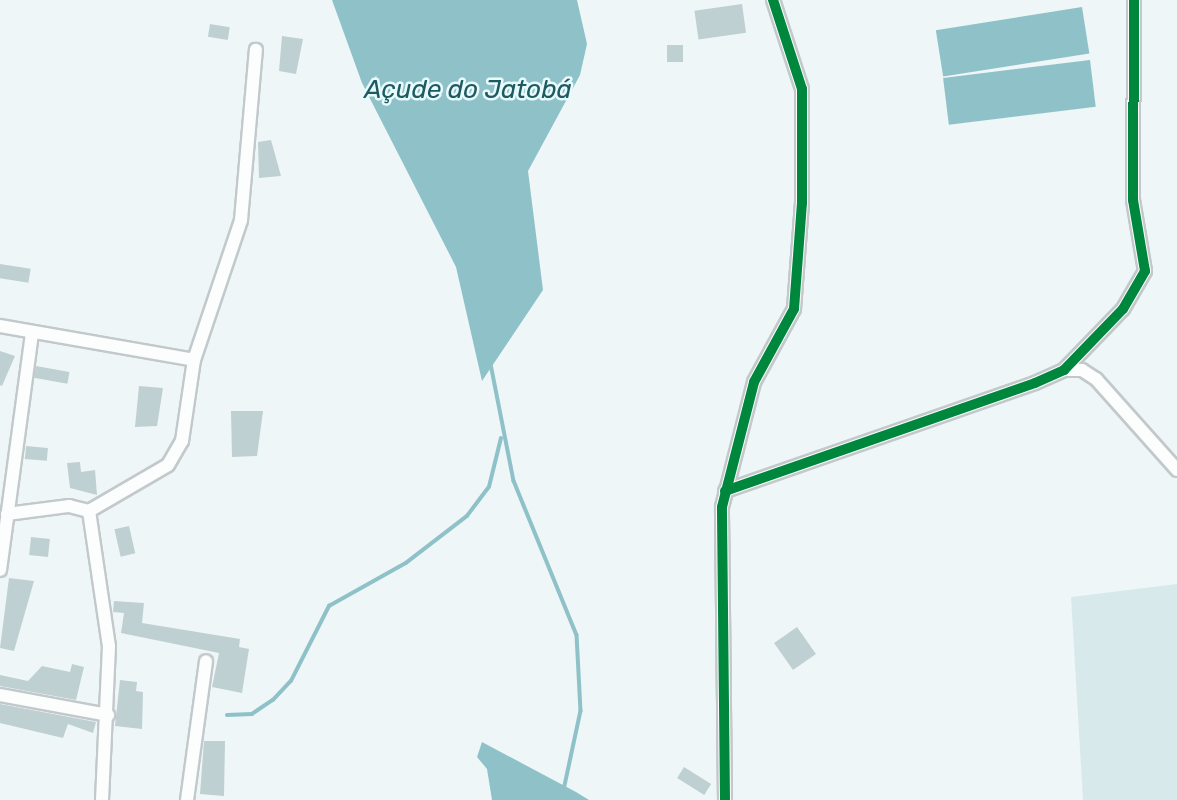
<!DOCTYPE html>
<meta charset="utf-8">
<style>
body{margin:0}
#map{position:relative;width:1177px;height:800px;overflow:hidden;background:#eef6f8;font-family:Rubik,sans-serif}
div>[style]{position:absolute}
.built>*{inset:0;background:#d8e9ec}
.water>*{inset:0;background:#8ec2c8;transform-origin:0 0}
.stream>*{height:3.5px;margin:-1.75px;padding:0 1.75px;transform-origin:1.75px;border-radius:1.75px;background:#8ec2c8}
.building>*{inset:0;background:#bfd0d2;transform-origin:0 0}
.roads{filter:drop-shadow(2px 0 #c3c9cb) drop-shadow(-2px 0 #c3c9cb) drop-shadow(0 2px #c3c9cb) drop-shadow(0 -2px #c3c9cb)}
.street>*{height:12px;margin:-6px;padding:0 6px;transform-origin:6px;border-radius:6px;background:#fcfefe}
.cycleway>*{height:10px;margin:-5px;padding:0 5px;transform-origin:5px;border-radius:5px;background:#00873e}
span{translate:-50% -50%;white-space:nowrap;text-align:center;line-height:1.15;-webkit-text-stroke:5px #e9fafd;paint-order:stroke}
.water-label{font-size:26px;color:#1e5a61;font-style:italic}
</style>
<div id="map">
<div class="built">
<div style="clip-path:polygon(1177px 584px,1177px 800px,1083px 800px,1071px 597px)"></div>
</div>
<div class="water">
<div style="clip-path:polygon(332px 0,577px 0,587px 44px,580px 75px,528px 171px,543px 290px,482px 381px,456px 267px,362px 83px)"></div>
<div style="left:1082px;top:7px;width:47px;height:148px;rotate:81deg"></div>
<div style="left:1090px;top:60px;width:47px;height:148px;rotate:83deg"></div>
<div style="clip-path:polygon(482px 742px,576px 792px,589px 800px,492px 800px,487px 769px,477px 757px)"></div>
</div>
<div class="stream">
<div style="left:491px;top:364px;width:119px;rotate:78.9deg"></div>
<div style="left:514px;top:481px;width:166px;rotate:67.8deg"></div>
<div style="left:577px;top:635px;width:76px;rotate:87deg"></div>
<div style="left:581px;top:711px;width:81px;rotate:102.1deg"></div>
<div style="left:227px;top:715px;width:25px;rotate:-2deg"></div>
<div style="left:252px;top:714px;width:25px;rotate:-34deg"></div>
<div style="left:273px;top:700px;width:26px;rotate:-47deg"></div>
<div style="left:291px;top:681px;width:84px;rotate:-63.1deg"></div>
<div style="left:329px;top:606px;width:88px;rotate:-29.2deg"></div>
<div style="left:406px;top:563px;width:77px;rotate:-37.6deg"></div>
<div style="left:467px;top:516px;width:36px;rotate:-53deg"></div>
<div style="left:489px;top:487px;width:50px;rotate:-76.2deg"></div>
</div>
<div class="building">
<div style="left:742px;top:4px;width:29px;height:48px;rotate:82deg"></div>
<div style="left:210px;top:24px;width:20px;height:13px;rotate:9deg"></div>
<div style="clip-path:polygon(282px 36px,303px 39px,296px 74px,279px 71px)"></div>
<div style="left:667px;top:45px;width:16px;height:17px"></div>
<div style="clip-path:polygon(271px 140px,281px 176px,259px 178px,258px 142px)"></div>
<div style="left:0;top:264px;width:31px;height:14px;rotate:9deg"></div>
<div style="clip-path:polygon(0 351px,15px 356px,2px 386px,0 385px)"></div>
<div style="left:36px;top:366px;width:34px;height:12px;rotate:10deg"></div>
<div style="clip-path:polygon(139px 386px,163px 388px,157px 426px,135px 427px)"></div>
<div style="clip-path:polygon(231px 411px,263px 411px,257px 456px,232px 457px)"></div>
<div style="left:26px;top:446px;width:22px;height:13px;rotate:5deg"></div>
<div style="clip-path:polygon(80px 462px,81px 472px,95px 470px,97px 495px,70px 488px,67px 463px)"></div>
<div style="left:129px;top:526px;width:28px;height:15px;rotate:77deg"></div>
<div style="left:31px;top:537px;width:19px;height:18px;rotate:6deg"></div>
<div style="clip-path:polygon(9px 578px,34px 581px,14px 651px,0 648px)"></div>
<div style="clip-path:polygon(114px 601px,144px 603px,142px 623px,240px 639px,239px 647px,249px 649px,242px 693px,212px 687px,219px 653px,121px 633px,124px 613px,113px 612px)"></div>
<div style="left:797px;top:627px;width:33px;height:28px;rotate:55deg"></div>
<div style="clip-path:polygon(72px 664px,84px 667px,76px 700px,0 686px,0 675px,28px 681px,42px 666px,70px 672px)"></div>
<div style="clip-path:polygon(120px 680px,137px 682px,136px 691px,143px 692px,142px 729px,115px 726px)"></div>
<div style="clip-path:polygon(0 704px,96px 722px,93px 733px,68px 724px,63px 738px,0 723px)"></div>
<div style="clip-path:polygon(204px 741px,225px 741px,224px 796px,200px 794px)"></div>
<div style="left:684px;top:767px;width:32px;height:13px;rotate:32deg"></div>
</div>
<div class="roads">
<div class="street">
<div style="left:0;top:326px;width:197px;rotate:9.9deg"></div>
<div style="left:1064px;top:370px;width:18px"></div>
<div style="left:1082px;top:370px;width:17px;rotate:33deg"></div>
<div style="left:1096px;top:379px;width:122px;rotate:48.3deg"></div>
<div style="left:725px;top:491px;width:328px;rotate:-19.2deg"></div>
<div style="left:1035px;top:383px;width:32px;rotate:-24deg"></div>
<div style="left:1064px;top:370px;width:85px;rotate:-46deg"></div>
<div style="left:1123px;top:309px;width:44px;rotate:-59.9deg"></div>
<div style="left:1145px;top:271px;width:72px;rotate:-99.6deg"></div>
<div style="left:1133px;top:200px;width:200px;rotate:-89.7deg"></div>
<div style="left:89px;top:511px;width:91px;rotate:-30.2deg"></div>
<div style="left:168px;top:465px;width:28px;rotate:-60deg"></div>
<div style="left:182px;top:441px;width:82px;rotate:-81.6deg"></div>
<div style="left:194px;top:360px;width:148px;rotate:-71.4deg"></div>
<div style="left:241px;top:220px;width:171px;rotate:-85deg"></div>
<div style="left:89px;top:511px;width:136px;rotate:81.6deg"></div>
<div style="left:109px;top:646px;width:154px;rotate:92.6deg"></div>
<div style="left:7px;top:514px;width:63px;rotate:-7.4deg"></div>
<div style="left:69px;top:506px;width:21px;rotate:14deg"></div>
<div style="left:0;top:570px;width:240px;rotate:-82.3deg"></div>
<div style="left:0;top:695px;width:110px;rotate:10.5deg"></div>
<div style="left:187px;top:800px;width:140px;rotate:-82.2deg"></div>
<div style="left:725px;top:800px;width:293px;rotate:-90.6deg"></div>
<div style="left:722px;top:507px;width:129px;rotate:-75.6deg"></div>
<div style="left:754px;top:382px;width:83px;rotate:-61.3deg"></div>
<div style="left:794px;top:309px;width:106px;rotate:-85.7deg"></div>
<div style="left:802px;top:203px;width:114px;rotate:-90deg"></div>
<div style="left:802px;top:89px;width:94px;rotate:-108deg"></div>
</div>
</div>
<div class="cycleway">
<div style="left:725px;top:491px;width:328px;rotate:-19.2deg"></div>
<div style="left:1035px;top:383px;width:32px;rotate:-24deg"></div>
<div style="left:1064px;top:370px;width:85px;rotate:-46deg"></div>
<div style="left:1123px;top:309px;width:44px;rotate:-59.9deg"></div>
<div style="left:1145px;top:271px;width:72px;rotate:-99.6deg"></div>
<div style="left:1133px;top:200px;width:200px;rotate:-89.7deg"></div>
<div style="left:725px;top:800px;width:293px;rotate:-90.6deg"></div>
<div style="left:722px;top:507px;width:129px;rotate:-75.6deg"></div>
<div style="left:754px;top:382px;width:83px;rotate:-61.3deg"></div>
<div style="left:794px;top:309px;width:106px;rotate:-85.7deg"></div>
<div style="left:802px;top:203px;width:114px;rotate:-90deg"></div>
<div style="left:802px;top:89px;width:94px;rotate:-108deg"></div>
</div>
<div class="water-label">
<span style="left:468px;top:90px">Açude do Jatobá</span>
</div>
</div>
